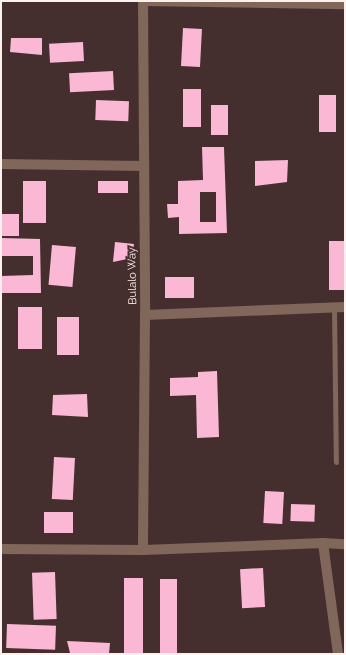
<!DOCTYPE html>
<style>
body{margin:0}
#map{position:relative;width:346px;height:655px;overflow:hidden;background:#452f2e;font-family:Raleway,sans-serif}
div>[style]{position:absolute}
.building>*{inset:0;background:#fab8d4;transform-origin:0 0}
.lane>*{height:5px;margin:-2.5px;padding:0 2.5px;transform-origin:2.5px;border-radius:2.5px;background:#80675a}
.street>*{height:10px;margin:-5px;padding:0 5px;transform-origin:5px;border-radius:5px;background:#80675a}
span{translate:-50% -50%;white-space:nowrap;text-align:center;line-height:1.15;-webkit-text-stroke:4px #452f2e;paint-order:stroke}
.street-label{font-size:11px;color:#fdf1f0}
.frame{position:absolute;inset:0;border:2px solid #fdf1f0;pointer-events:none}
</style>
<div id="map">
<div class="building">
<div style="left:183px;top:28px;width:19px;height:38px;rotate:3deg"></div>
<div style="clip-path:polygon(11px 38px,42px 38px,42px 55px,10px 52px)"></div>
<div style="left:83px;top:42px;width:19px;height:34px;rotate:87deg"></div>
<div style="left:113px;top:71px;width:19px;height:44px;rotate:87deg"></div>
<div style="left:183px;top:89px;width:18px;height:38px"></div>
<div style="left:319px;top:95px;width:17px;height:37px"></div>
<div style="left:96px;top:100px;width:33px;height:20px;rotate:2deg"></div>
<div style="left:211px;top:105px;width:17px;height:30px"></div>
<div style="clip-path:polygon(evenodd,202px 147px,224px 147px,227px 233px,179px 234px,179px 217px,168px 218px,167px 204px,178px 204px,178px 181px,203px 180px,202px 147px,200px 192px,216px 192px,216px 222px,200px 222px,200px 192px)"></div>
<div style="clip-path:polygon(288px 160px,287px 182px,255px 186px,255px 161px)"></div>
<div style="left:23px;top:181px;width:23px;height:42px"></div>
<div style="left:98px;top:181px;width:30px;height:12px"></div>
<div style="left:19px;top:214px;width:22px;height:18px;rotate:90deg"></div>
<div style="clip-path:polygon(1px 238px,40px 239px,41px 293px,1px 293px,1px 276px,33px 275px,33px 256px,1px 256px)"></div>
<div style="left:329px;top:241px;width:16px;height:49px"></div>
<div style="clip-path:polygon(115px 242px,134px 244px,132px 258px,113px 262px)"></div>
<div style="left:52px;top:245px;width:24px;height:40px;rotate:5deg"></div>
<div style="left:165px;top:277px;width:29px;height:21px"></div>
<div style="left:18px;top:307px;width:24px;height:42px"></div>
<div style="left:57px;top:317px;width:22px;height:38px"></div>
<div style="clip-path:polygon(217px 371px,219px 437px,197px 438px,196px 395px,170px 396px,170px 378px,198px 377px,198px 372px)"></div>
<div style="clip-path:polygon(87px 394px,88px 417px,52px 415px,53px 395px)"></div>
<div style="left:54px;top:457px;width:21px;height:42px;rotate:3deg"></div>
<div style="left:265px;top:491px;width:19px;height:32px;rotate:3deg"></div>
<div style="left:291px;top:504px;width:24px;height:17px;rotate:2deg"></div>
<div style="left:73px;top:512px;width:21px;height:29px;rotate:90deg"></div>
<div style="left:263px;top:568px;width:39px;height:23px;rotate:87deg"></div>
<div style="left:55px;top:572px;width:47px;height:23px;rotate:88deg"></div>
<div style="left:124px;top:578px;width:19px;height:76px"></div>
<div style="left:160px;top:579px;width:17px;height:75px"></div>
<div style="left:7px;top:624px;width:49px;height:24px;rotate:2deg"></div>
<div style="clip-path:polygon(67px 641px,110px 643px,109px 654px,70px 653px)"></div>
</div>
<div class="lane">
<div style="left:334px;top:308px;width:154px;rotate:89.3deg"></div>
</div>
<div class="street">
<div style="left:143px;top:1px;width:314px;rotate:89.6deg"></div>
<div style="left:145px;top:315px;width:235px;rotate:90.5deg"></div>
<div style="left:143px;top:1px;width:202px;rotate:0.9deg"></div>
<div style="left:1px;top:164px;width:143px;rotate:0.8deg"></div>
<div style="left:145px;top:315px;width:200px;rotate:-2.3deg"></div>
<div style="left:323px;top:543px;width:22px;rotate:3deg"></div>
<div style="left:1px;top:549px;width:142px;rotate:0.4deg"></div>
<div style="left:143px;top:550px;width:180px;rotate:-2.2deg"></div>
<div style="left:323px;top:543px;width:112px;rotate:82.3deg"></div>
</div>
<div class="street-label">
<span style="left:133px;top:276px;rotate:-91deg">Bulalo Way</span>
</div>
<div class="frame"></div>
</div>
